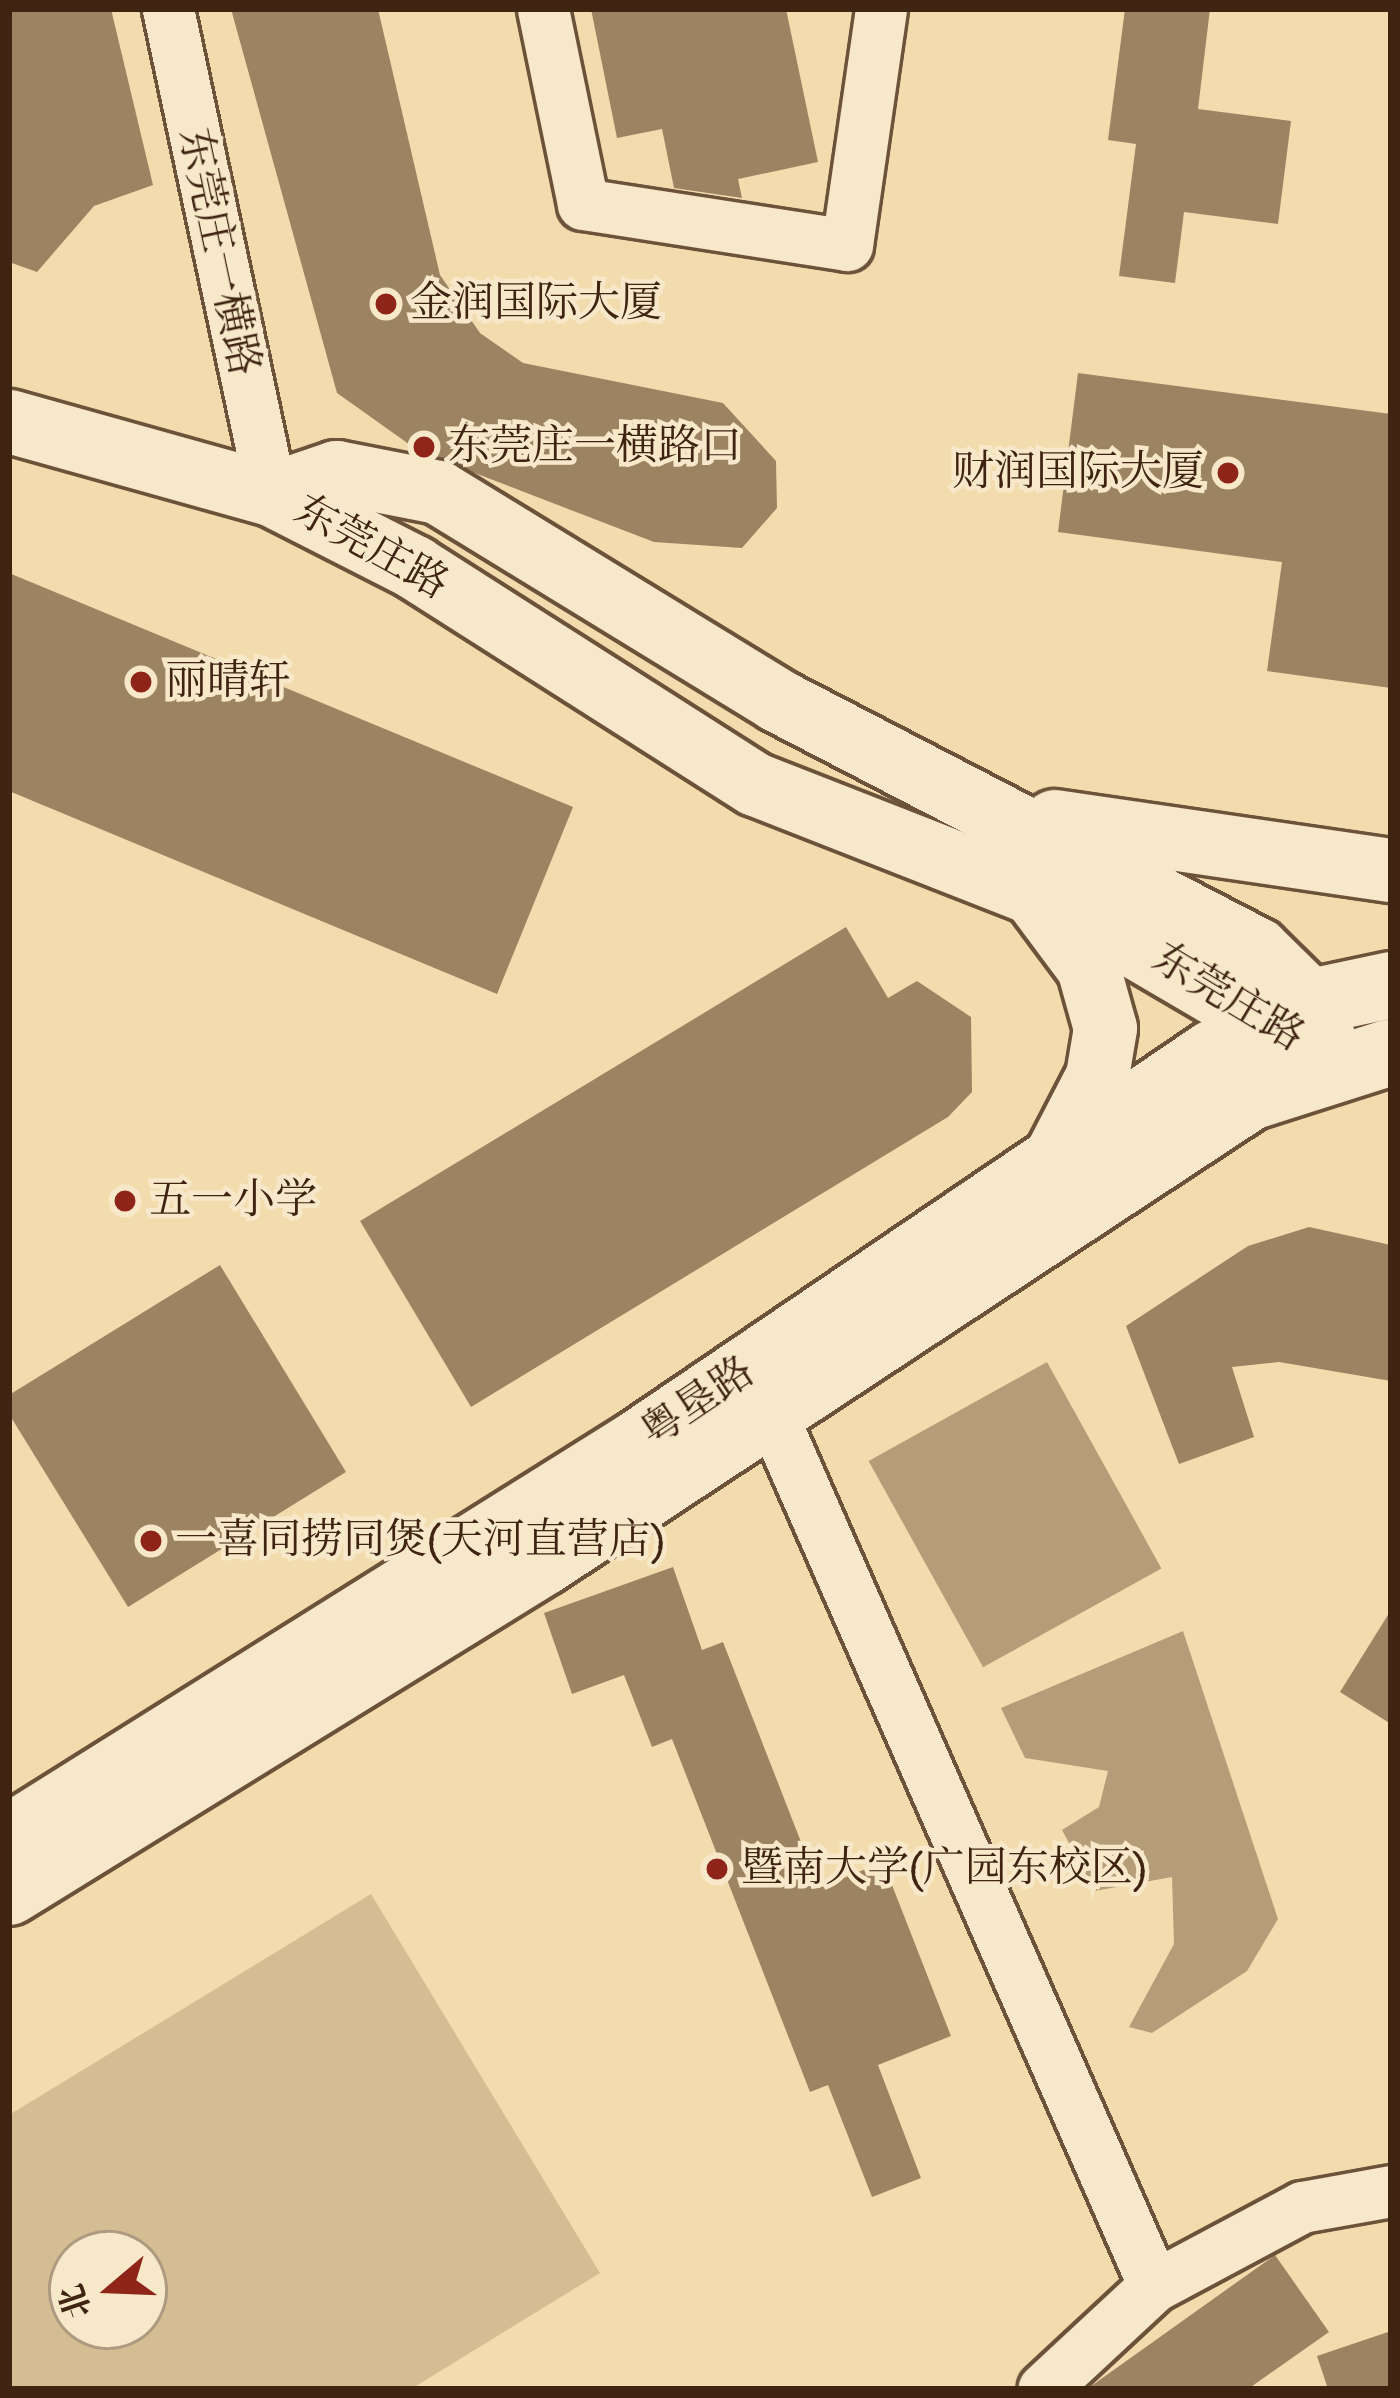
<!DOCTYPE html>
<meta charset="utf-8">
<style>
body{margin:0}
#map{position:relative;width:1400px;height:2398px;overflow:hidden;background:#f2dcae;font-family:"IM FELL DW Pica","Noto Serif SC",serif}
div>[style]{position:absolute}
.green>*{inset:0;background:#d4bd93}
.water>*{inset:0;background:#b59d79;transform-origin:0 0}
.building>*{inset:0;background:#9c8463}
.roads{filter:drop-shadow(3px 0 #6c5239) drop-shadow(-3px 0 #6c5239) drop-shadow(0 3px #6c5239) drop-shadow(0 -3px #6c5239)}
.minor>*{height:51px;margin:-25.5px;padding:0 25.5px;transform-origin:25.5px;border-radius:25.5px;background:#f7e8ca}
.tertiary>*{height:63px;margin:-31.5px;padding:0 31.5px;transform-origin:31.5px;border-radius:31.5px;background:#f7e8ca}
.secondary>*{height:66px;margin:-33px;padding:0 33px;transform-origin:33px;border-radius:33px;background:#f7e8ca}
.dots>*{width:33px;height:33px;translate:-50% -50%;box-sizing:border-box;border:6px solid #f7e8ca;border-radius:50%}
span{translate:-50% -50%;white-space:nowrap;text-align:center;line-height:1.15;-webkit-text-stroke:9px #f7e8ca;paint-order:stroke}
.street-label{font-size:42px;color:#3f2412}
.poi-label{font-size:42px;color:#3f2412}
.left{translate:0 -50%;text-align:left}
.right{translate:-100% -50%;text-align:right}
.frame{position:absolute;inset:0;border:12px solid #3f2412;pointer-events:none}
.north{position:absolute;left:48px;top:2230px;width:120px;height:120px;box-sizing:border-box;background:#f7e8ca;border:3px solid #ad9a80;border-radius:50%;rotate:251deg;font-size:33px;font-weight:700;line-height:48px;text-align:center;color:#3f2412}
.north::after{content:'';display:block;margin:auto;width:42px;height:54px;background:#8f2418;clip-path:polygon(50% 0,100% 100%,50% 72%,0 100%)}
</style>
<div id="map">
<div class="green">
<div style="clip-path:polygon(evenodd,371px 1894px,600px 2273px,411px 2389px,9px 2389px,9px 2115px,371px 1894px,72px 2254px,144px 2254px,144px 2326px,72px 2326px,72px 2254px)"></div>
</div>
<div class="water">
<div style="left:1047px;top:1362px;width:236px;height:204px;rotate:61deg"></div>
<div style="clip-path:polygon(1183px 1631px,1278px 1919px,1247px 1971px,1152px 2033px,1129px 2027px,1174px 1944px,1172px 1877px,1095px 1891px,1062px 1830px,1099px 1807px,1108px 1771px,1025px 1758px,1001px 1708px)"></div>
</div>
<div class="building">
<div style="clip-path:polygon(9px 9px,111px 9px,153px 185px,94px 206px,37px 272px,9px 262px)"></div>
<div style="clip-path:polygon(231px 9px,378px 9px,440px 275px,480px 333px,523px 363px,723px 403px,776px 461px,777px 508px,742px 548px,654px 542px,420px 452px,337px 393px)"></div>
<div style="clip-path:polygon(591px 9px,786px 9px,818px 162px,738px 179px,742px 198px,674px 188px,662px 129px,617px 138px)"></div>
<div style="clip-path:polygon(1125px 9px,1210px 9px,1198px 109px,1291px 121px,1278px 224px,1184px 212px,1175px 283px,1119px 276px,1136px 144px,1108px 140px)"></div>
<div style="clip-path:polygon(1078px 373px,1391px 414px,1391px 688px,1267px 671px,1282px 562px,1058px 532px)"></div>
<div style="clip-path:polygon(9px 573px,573px 807px,497px 994px,9px 791px)"></div>
<div style="clip-path:polygon(846px 927px,888px 998px,917px 981px,971px 1017px,972px 1092px,948px 1117px,471px 1407px,360px 1221px)"></div>
<div style="clip-path:polygon(1309px 1227px,1391px 1245px,1391px 1381px,1279px 1362px,1232px 1367px,1254px 1437px,1179px 1464px,1126px 1326px,1248px 1246px)"></div>
<div style="clip-path:polygon(220px 1265px,346px 1472px,128px 1607px,9px 1414px,9px 1395px)"></div>
<div style="clip-path:polygon(673px 1567px,702px 1650px,723px 1642px,819px 1888px,883px 1862px,951px 2036px,878px 2065px,921px 2178px,872px 2197px,828px 2085px,810px 2092px,672px 1739px,652px 1747px,624px 1675px,572px 1694px,544px 1613px)"></div>
<div style="clip-path:polygon(1391px 1610px,1391px 1724px,1340px 1692px)"></div>
<div style="clip-path:polygon(1275px 2255px,1329px 2332px,1248px 2389px,1087px 2389px)"></div>
<div style="clip-path:polygon(1391px 2331px,1391px 2389px,1328px 2389px,1317px 2356px)"></div>
</div>
<div class="roads">
<div class="minor">
<div style="left:168px;top:9px;width:496px;rotate:78deg"></div>
<div style="left:543px;top:9px;width:199px;rotate:78.4deg"></div>
<div style="left:583px;top:204px;width:267px;rotate:8.8deg"></div>
<div style="left:847px;top:245px;width:238px;rotate:-81.8deg"></div>
<div style="left:771px;top:1413px;width:953px;rotate:66.31deg"></div>
<div style="left:1154px;top:2286px;width:151px;rotate:137.1deg"></div>
<div style="left:1154px;top:2286px;width:168px;rotate:-28.1deg"></div>
<div style="left:1302px;top:2207px;width:90px;rotate:-10.2deg"></div>
</div>
<div class="tertiary">
<div style="left:9px;top:421px;width:272px;rotate:15.6deg"></div>
<div style="left:271px;top:494px;width:161px;rotate:27deg"></div>
<div style="left:414px;top:567px;width:404px;rotate:32.5deg"></div>
<div style="left:755px;top:784px;width:334px;rotate:21.4deg"></div>
<div style="left:1066px;top:906px;width:308px;rotate:30.4deg"></div>
<div style="left:271px;top:494px;width:69px;rotate:-18.7deg"></div>
<div style="left:336px;top:472px;width:104px;rotate:11.1deg"></div>
<div style="left:438px;top:492px;width:398px;rotate:31.5deg"></div>
<div style="left:777px;top:700px;width:541px;rotate:27.42deg"></div>
<div style="left:1257px;top:949px;width:76px;rotate:44.5deg"></div>
<div style="left:1311px;top:1002px;width:52px;rotate:70.9deg"></div>
<div style="left:1054px;top:821px;width:341px;rotate:8.3deg"></div>
<div style="left:1038px;top:900px;width:84px;rotate:53.3deg"></div>
<div style="left:1088px;top:967px;width:63px;rotate:74.4deg"></div>
<div style="left:1105px;top:1028px;width:49px;rotate:99.5deg"></div>
<div style="left:1097px;top:1076px;width:96px;rotate:117.4deg"></div>
</div>
<div class="secondary">
<div style="left:9px;top:1838px;width:741px;rotate:-32.1deg"></div>
<div style="left:637px;top:1444px;width:695px;rotate:-34.15deg"></div>
<div style="left:1212px;top:1054px;width:112px;rotate:-27.7deg"></div>
<div style="left:1311px;top:1002px;width:82px;rotate:-12deg"></div>
<div style="left:9px;top:1892px;width:630px;rotate:-31.7deg"></div>
<div style="left:545px;top:1561px;width:844px;rotate:-33.35deg"></div>
<div style="left:1250px;top:1097px;width:148px;rotate:-17.7deg"></div>
</div>
</div>
<div class="dots">
<div style="left:386px;top:304px;background:#8f2418"></div>
<div style="left:424px;top:447px;background:#8f2418"></div>
<div style="left:1228px;top:473px;background:#8f2418"></div>
<div style="left:141px;top:682px;background:#8f2418"></div>
<div style="left:125px;top:1201px;background:#8f2418"></div>
<div style="left:151px;top:1541px;background:#8f2418"></div>
<div style="left:717px;top:1869px;background:#8f2418"></div>
</div>
<div class="street-label">
<span style="left:218px;top:252px;rotate:78deg">东莞庄一横路</span>
<span style="left:371px;top:548px;rotate:29deg">东莞庄路</span>
<span style="left:1228px;top:998px;rotate:31deg">东莞庄路</span>
<span style="left:698px;top:1403px;rotate:-34deg">粤垦路</span>
</div>
<div class="poi-label">
<span class="left" style="left:410px;top:304px">金润国际大厦</span>
<span class="left" style="left:448px;top:447px">东莞庄一横路口</span>
<span class="right" style="left:1204px;top:473px">财润国际大厦</span>
<span class="left" style="left:165px;top:682px">丽晴轩</span>
<span class="left" style="left:149px;top:1201px">五一小学</span>
<span class="left" style="left:175px;top:1541px">一喜同捞同煲(天河直营店)</span>
<span class="left" style="left:741px;top:1869px">暨南大学(广园东校区)</span>
</div>
<div class="frame"></div>
<div class="north">北</div>
</div>
